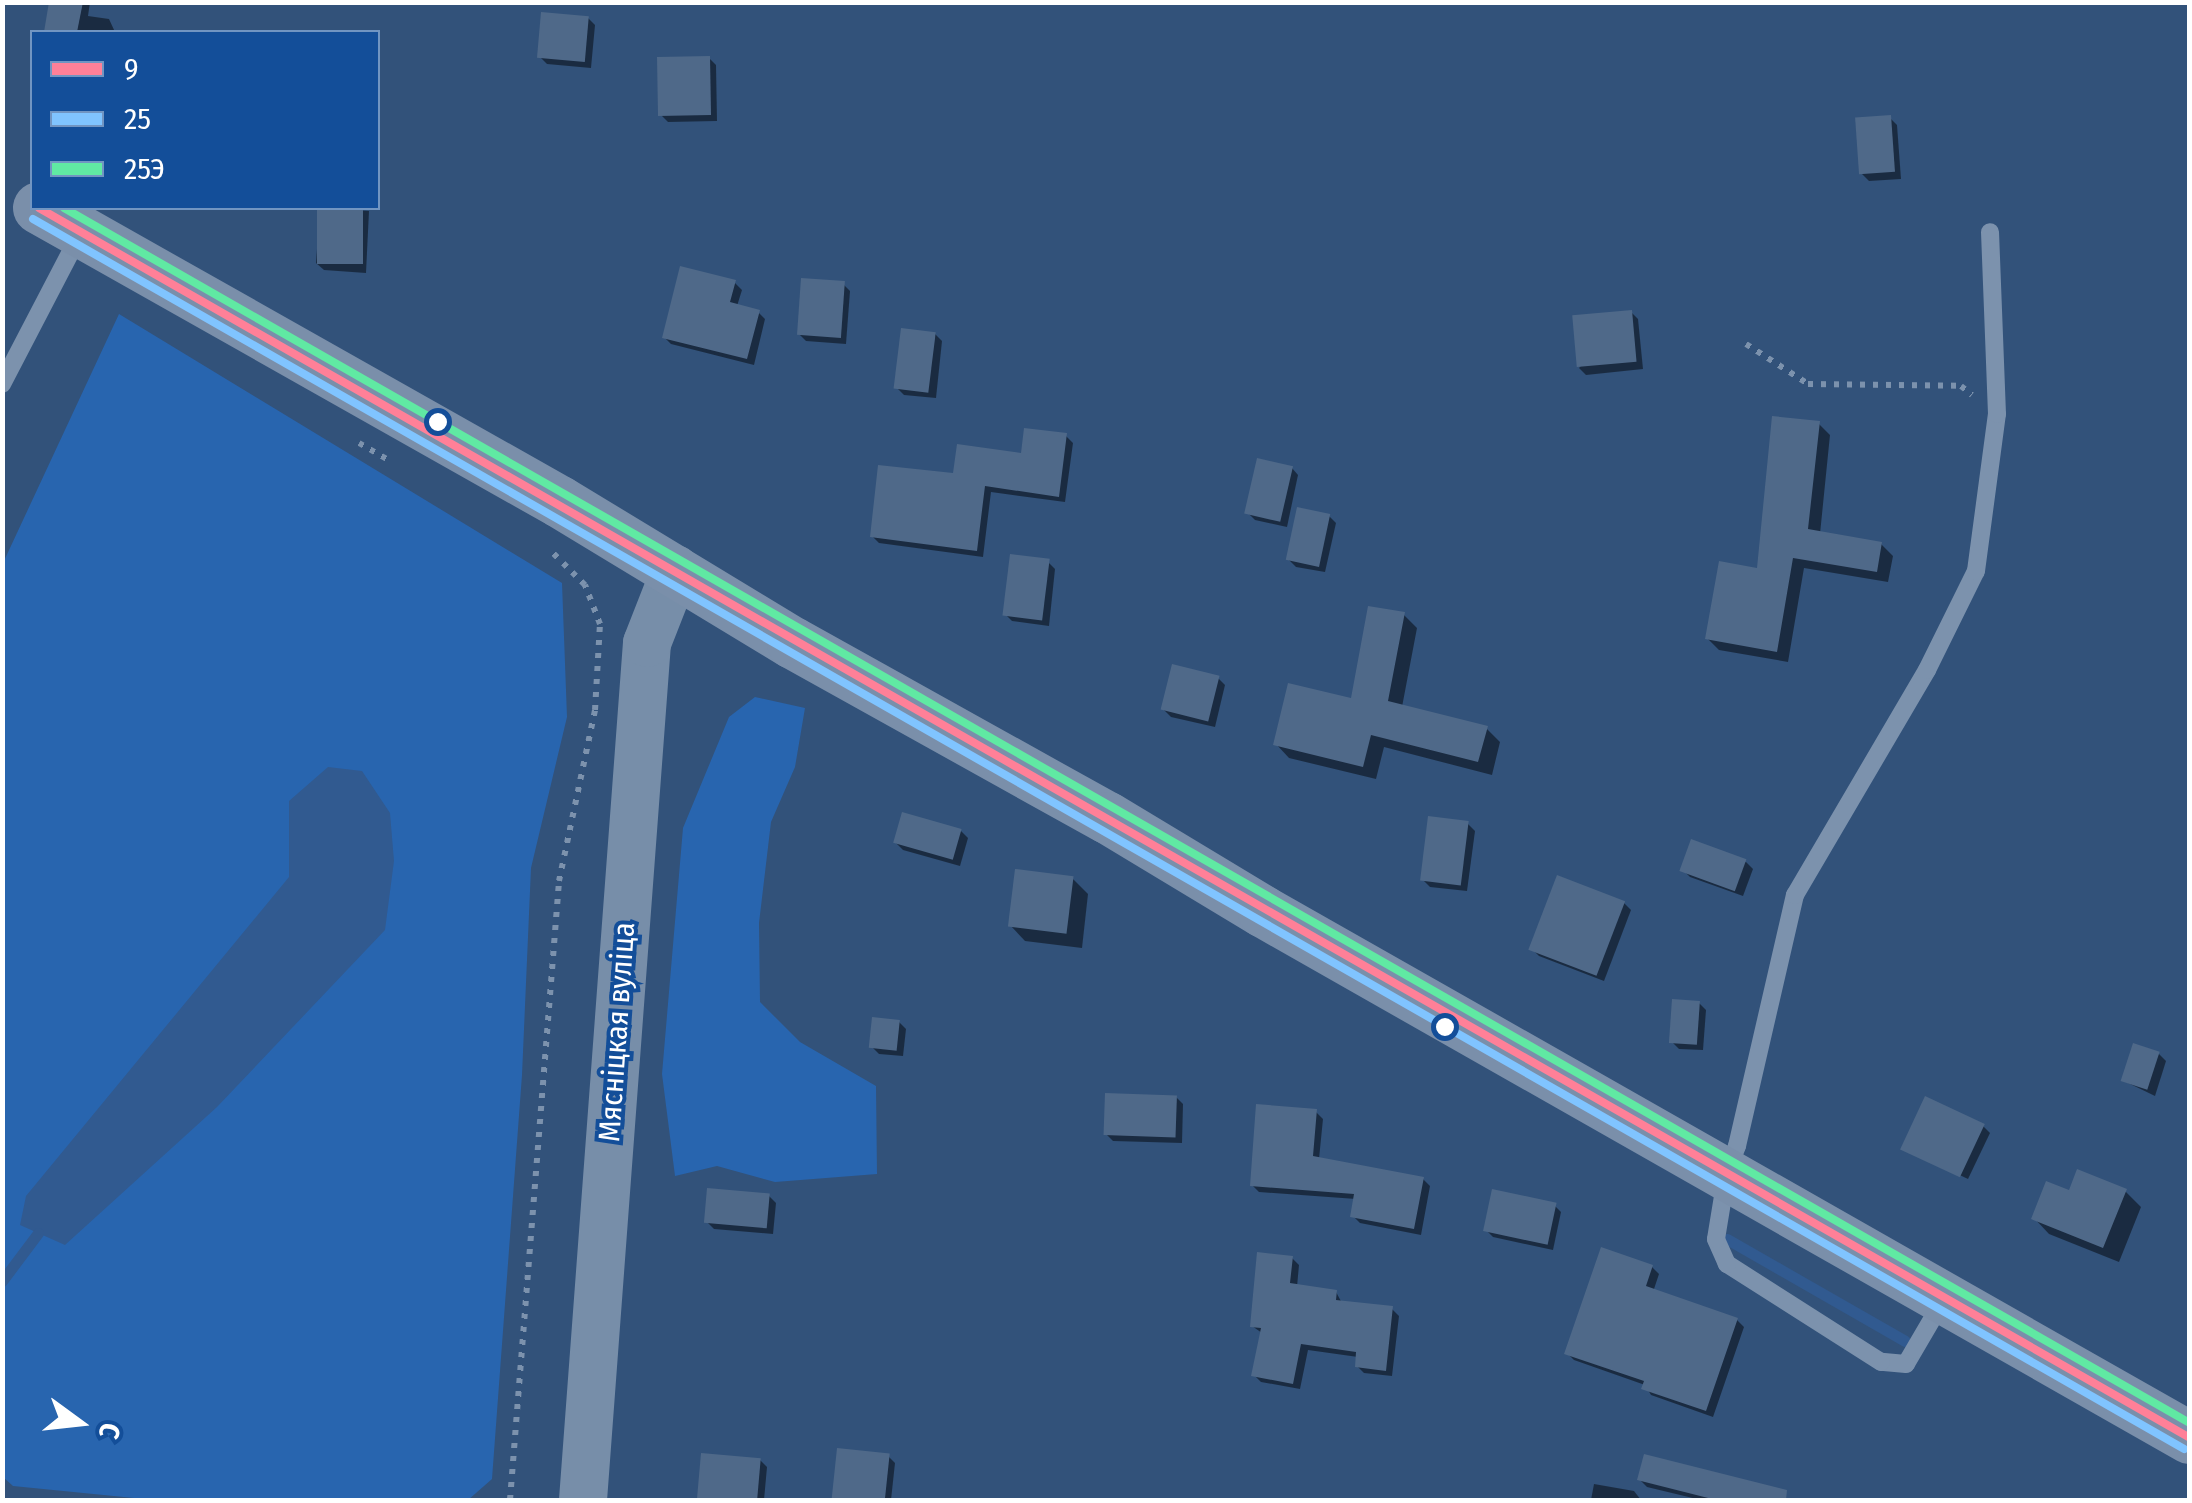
<!DOCTYPE html>
<meta charset="utf-8">
<style>
body{margin:0}
#map{position:relative;width:2192px;height:1503px;overflow:hidden;background:#32527a;font-family:"Fira Sans Condensed",sans-serif}
div>[style]{position:absolute}
.green>*{inset:0;background:#2865af}
.water>*{inset:0;background:#315a90}
.shadow>*{inset:0;background:#0007}
.stream>*{height:11px;margin:-5.5px;padding:0 5.5px;transform-origin:5.5px;border-radius:5.5px;background:#315a90}
.building>*{inset:0;background:#4f6989;transform-origin:0 0}
.path>*{height:6px;margin-top:-3px;transform-origin:0;background:repeating-linear-gradient(90deg,#7c92ad 0 5px,transparent 0 13px)}
.service>*{height:18px;margin:-9px;padding:0 9px;transform-origin:9px;border-radius:9px;background:#7c92ad}
.secondary>*{height:48px;margin:-24px;padding:0 24px;transform-origin:24px;border-radius:24px;background:#778ea9}
.primary>*{height:52px;margin:-26px;padding:0 26px;transform-origin:26px;border-radius:26px;background:#7a8faa}
.bus-1>*{height:8px;margin:-4px;padding:0 4px;transform-origin:4px;border-radius:4px;background:#ff8098}
.bus-2>*{height:8px;margin:-4px;padding:0 4px;transform-origin:4px;border-radius:4px;background:#80c4ff}
.bus-3>*{height:8px;margin:-4px;padding:0 4px;transform-origin:4px;border-radius:4px;background:#60e9a3}
.dots>*{width:28px;height:28px;translate:-50% -50%;box-sizing:border-box;border:5px solid #134e99;border-radius:50%}
span{translate:-50% -50%;white-space:nowrap;text-align:center;line-height:1.15;-webkit-text-stroke:8px #134e99;paint-order:stroke}
.street-label{font-size:30px;color:#fff}
.frame{position:absolute;inset:0;border:5px solid #fff;pointer-events:none}
.legend{position:absolute;left:30px;top:30px;width:350px;height:180px;box-sizing:border-box;background:#134e99;border:2px solid #7195c2;margin:0;padding:12px 18px;list-style:none;font-size:30px;color:#fff}
.legend li{display:flex;align-items:center;gap:20px;height:50px}
.legend b{width:50px;border:2px solid #7195c2}
.north{position:absolute;left:30px;top:1373px;width:100px;height:100px;-webkit-text-stroke:8px #134e99;paint-order:stroke;rotate:105deg;font-size:28px;font-weight:700;line-height:40px;text-align:center;color:#fff}
.north::after{content:'';display:block;margin:auto;width:35px;height:45px;background:#fff;clip-path:polygon(50% 0,100% 100%,50% 72%,0 100%)}
</style>
<div id="map">
<div class="green">
<div style="clip-path:polygon(119px 314px,562px 583px,567px 717px,531px 868px,522px 1075px,492px 1479px,468px 1500px,154px 1500px,13px 1486px,3px 1477px,3px 563px)"></div>
<div style="clip-path:polygon(755px 697px,805px 708px,795px 767px,771px 822px,759px 923px,760px 1002px,800px 1042px,876px 1086px,877px 1174px,775px 1182px,717px 1166px,675px 1176px,662px 1074px,683px 828px,729px 717px)"></div>
</div>
<div class="water">
<div style="clip-path:polygon(328px 767px,362px 771px,390px 813px,394px 861px,385px 930px,217px 1107px,65px 1245px,20px 1225px,26px 1196px,289px 877px,289px 801px)"></div>
</div>
<div class="shadow">
<div style="clip-path:polygon(51px 2px,90px 2px,88px 16px,109px 19px,115px 32px,46px 32px)"></div>
<div style="clip-path:polygon(588px 18px,595px 25px,591px 68px,547px 64px,540px 57px)"></div>
<div style="clip-path:polygon(709px 58px,716px 65px,717px 121px,668px 122px,661px 115px)"></div>
<div style="clip-path:polygon(1890px 118px,1897px 125px,1901px 179px,1869px 181px,1862px 174px)"></div>
<div style="clip-path:polygon(320px 208px,369px 211px,366px 273px,324px 270px,316px 263px)"></div>
<div style="clip-path:polygon(735px 283px,742px 290px,737px 306px,758px 312px,765px 319px,754px 365px,671px 344px,664px 337px)"></div>
<div style="clip-path:polygon(843px 284px,850px 291px,846px 344px,806px 341px,799px 334px)"></div>
<div style="clip-path:polygon(1631px 312px,1638px 319px,1643px 369px,1586px 375px,1579px 368px)"></div>
<div style="clip-path:polygon(935px 334px,942px 341px,936px 398px,904px 395px,897px 388px)"></div>
<div style="clip-path:polygon(1819px 424px,1830px 435px,1820px 534px,1881px 544px,1893px 556px,1888px 582px,1804px 568px,1788px 662px,1719px 650px,1707px 638px,1759px 570px)"></div>
<div style="clip-path:polygon(1066px 436px,1073px 443px,1065px 502px,991px 492px,983px 557px,879px 543px,872px 536px)"></div>
<div style="clip-path:polygon(1292px 468px,1298px 475px,1287px 527px,1255px 520px,1248px 513px)"></div>
<div style="clip-path:polygon(1329px 516px,1336px 523px,1325px 572px,1296px 567px,1289px 560px)"></div>
<div style="clip-path:polygon(1048px 562px,1055px 569px,1049px 626px,1012px 621px,1005px 614px)"></div>
<div style="clip-path:polygon(1403px 614px,1417px 628px,1402px 707px,1486px 728px,1500px 742px,1492px 775px,1384px 747px,1376px 779px,1289px 758px,1276px 744px,1353px 701px)"></div>
<div style="clip-path:polygon(1218px 678px,1225px 685px,1215px 727px,1171px 717px,1164px 710px)"></div>
<div style="clip-path:polygon(1468px 824px,1475px 831px,1467px 891px,1430px 887px,1423px 880px)"></div>
<div style="clip-path:polygon(961px 831px,968px 838px,960px 866px,903px 850px,896px 843px)"></div>
<div style="clip-path:polygon(1746px 862px,1753px 869px,1743px 896px,1690px 877px,1683px 870px)"></div>
<div style="clip-path:polygon(1073px 879px,1088px 894px,1082px 948px,1025px 941px,1010px 925px)"></div>
<div style="clip-path:polygon(1624px 903px,1631px 910px,1604px 981px,1539px 956px,1532px 949px)"></div>
<div style="clip-path:polygon(1699px 1003px,1706px 1010px,1703px 1050px,1679px 1049px,1672px 1042px)"></div>
<div style="clip-path:polygon(899px 1022px,906px 1029px,903px 1056px,879px 1054px,872px 1047px)"></div>
<div style="clip-path:polygon(2159px 1054px,2166px 1061px,2155px 1096px,2122px 1080px)"></div>
<div style="clip-path:polygon(1176px 1097px,1183px 1104px,1182px 1143px,1113px 1141px,1106px 1134px)"></div>
<div style="clip-path:polygon(1316px 1112px,1323px 1119px,1319px 1159px,1423px 1179px,1430px 1186px,1421px 1235px,1360px 1223px,1353px 1216px,1356px 1199px,1259px 1192px,1252px 1185px)"></div>
<div style="clip-path:polygon(1983px 1126px,1990px 1133px,1968px 1179px,1903px 1148px)"></div>
<div style="clip-path:polygon(2078px 1172px,2126px 1192px,2141px 1207px,2119px 1262px,2049px 1234px,2034px 1218px,2070px 1194px)"></div>
<div style="clip-path:polygon(769px 1196px,776px 1203px,773px 1234px,714px 1229px,707px 1222px)"></div>
<div style="clip-path:polygon(1554px 1205px,1561px 1212px,1553px 1250px,1493px 1237px,1486px 1230px)"></div>
<div style="clip-path:polygon(1292px 1258px,1299px 1265px,1297px 1287px,1336px 1292px,1342px 1303px,1392px 1309px,1399px 1316px,1392px 1376px,1364px 1373px,1357px 1366px,1358px 1357px,1308px 1350px,1300px 1389px,1261px 1382px,1254px 1375px,1262px 1333px,1252px 1326px)"></div>
<div style="clip-path:polygon(1652px 1267px,1659px 1274px,1653px 1292px,1737px 1320px,1744px 1327px,1713px 1417px,1651px 1395px,1645px 1385px,1574px 1360px,1567px 1353px)"></div>
<div style="clip-path:polygon(839px 1451px,888px 1456px,895px 1463px,891px 1500px,834px 1500px)"></div>
<div style="clip-path:polygon(703px 1456px,760px 1460px,767px 1467px,764px 1500px,700px 1500px)"></div>
<div style="clip-path:polygon(1640px 1480px,1753px 1489px,1751px 1500px,1701px 1500px,1647px 1487px)"></div>
<div style="clip-path:polygon(1594px 1484px,1634px 1491px,1641px 1500px,1591px 1500px)"></div>
</div>
<div class="stream">
<div style="left:1727px;top:1239px;width:205px;rotate:29.8deg"></div>
<div style="left:2px;top:1281px;width:60px;rotate:-53.1deg"></div>
</div>
<div class="building">
<div style="clip-path:polygon(49px 2px,83px 2px,77px 32px,44px 32px)"></div>
<div style="left:541px;top:12px;width:48px;height:46px;rotate:5deg"></div>
<div style="left:710px;top:56px;width:59px;height:53px;rotate:89deg"></div>
<div style="left:1891px;top:115px;width:57px;height:36px;rotate:86deg"></div>
<div style="left:317px;top:208px;width:46px;height:56px"></div>
<div style="clip-path:polygon(680px 266px,736px 280px,730px 302px,760px 310px,747px 359px,662px 338px)"></div>
<div style="left:801px;top:278px;width:44px;height:57px;rotate:4deg"></div>
<div style="left:1632px;top:310px;width:52px;height:60px;rotate:85deg"></div>
<div style="left:901px;top:328px;width:35px;height:61px;rotate:7deg"></div>
<div style="clip-path:polygon(1772px 416px,1820px 421px,1808px 529px,1882px 542px,1877px 572px,1793px 558px,1777px 652px,1705px 639px,1719px 561px,1757px 568px)"></div>
<div style="clip-path:polygon(1024px 428px,1067px 433px,1059px 497px,985px 486px,977px 551px,870px 537px,878px 465px,953px 473px,957px 444px,1021px 453px)"></div>
<div style="left:1257px;top:458px;width:37px;height:57px;rotate:13deg"></div>
<div style="left:1297px;top:507px;width:34px;height:54px;rotate:12deg"></div>
<div style="left:1010px;top:554px;width:40px;height:62px;rotate:7deg"></div>
<div style="clip-path:polygon(1368px 606px,1405px 612px,1388px 701px,1488px 726px,1478px 762px,1371px 735px,1363px 767px,1273px 745px,1288px 683px,1351px 698px)"></div>
<div style="left:1172px;top:664px;width:49px;height:47px;rotate:14deg"></div>
<div style="left:902px;top:812px;width:62px;height:32px;rotate:16deg"></div>
<div style="left:1428px;top:816px;width:41px;height:65px;rotate:7deg"></div>
<div style="left:1691px;top:839px;width:59px;height:34px;rotate:20deg"></div>
<div style="left:1015px;top:869px;width:59px;height:58px;rotate:7deg"></div>
<div style="left:1557px;top:875px;width:73px;height:80px;rotate:21deg"></div>
<div style="left:1672px;top:999px;width:28px;height:44px;rotate:4deg"></div>
<div style="left:872px;top:1017px;width:28px;height:31px;rotate:6deg"></div>
<div style="left:2133px;top:1043px;width:28px;height:40px;rotate:18deg"></div>
<div style="left:1105px;top:1093px;width:72px;height:42px;rotate:2deg"></div>
<div style="left:1925px;top:1096px;width:66px;height:59px;rotate:25deg"></div>
<div style="clip-path:polygon(1256px 1104px,1317px 1109px,1313px 1156px,1424px 1177px,1414px 1229px,1350px 1217px,1354px 1194px,1250px 1186px)"></div>
<div style="clip-path:polygon(2077px 1169px,2127px 1189px,2103px 1248px,2031px 1219px,2046px 1181px,2069px 1190px)"></div>
<div style="left:707px;top:1188px;width:63px;height:35px;rotate:5deg"></div>
<div style="left:1492px;top:1189px;width:66px;height:43px;rotate:12deg"></div>
<div style="clip-path:polygon(1601px 1247px,1653px 1265px,1646px 1286px,1738px 1318px,1706px 1411px,1641px 1389px,1644px 1381px,1564px 1354px)"></div>
<div style="clip-path:polygon(1257px 1252px,1293px 1256px,1290px 1283px,1337px 1290px,1336px 1300px,1393px 1306px,1386px 1371px,1355px 1367px,1356px 1352px,1301px 1344px,1293px 1384px,1251px 1376px,1261px 1328px,1250px 1327px)"></div>
<div style="left:837px;top:1448px;width:53px;height:52px;rotate:6deg"></div>
<div style="left:701px;top:1453px;width:60px;height:47px;rotate:5deg"></div>
<div style="clip-path:polygon(1644px 1454px,1787px 1490px,1786px 1500px,1716px 1500px,1637px 1480px)"></div>
</div>
<div class="path">
<div style="left:1746px;top:344px;width:74px;rotate:32.8deg"></div>
<div style="left:1808px;top:384px;width:153px;rotate:0.7deg"></div>
<div style="left:1961px;top:386px;width:14px;rotate:39deg"></div>
<div style="left:359px;top:443px;width:32px;rotate:30deg"></div>
<div style="left:510px;top:1500px;width:621px;rotate:-85.47deg"></div>
<div style="left:559px;top:881px;width:175px;rotate:-78.1deg"></div>
<div style="left:595px;top:710px;width:86px;rotate:-86.7deg"></div>
<div style="left:600px;top:624px;width:42px;rotate:-111deg"></div>
<div style="left:585px;top:585px;width:49px;rotate:-135deg"></div>
</div>
<div class="service">
<div style="left:2px;top:384px;width:167px;rotate:-62.5deg"></div>
<div style="left:1941px;top:1304px;width:69px;rotate:120.3deg"></div>
<div style="left:1906px;top:1364px;width:25px;rotate:-175deg"></div>
<div style="left:1881px;top:1362px;width:183px;rotate:-147.5deg"></div>
<div style="left:1727px;top:1264px;width:27px;rotate:-114deg"></div>
<div style="left:1716px;top:1239px;width:68px;rotate:-80.7deg"></div>
<div style="left:1727px;top:1172px;width:28px;rotate:-69deg"></div>
<div style="left:1737px;top:1146px;width:258px;rotate:-77deg"></div>
<div style="left:1795px;top:895px;width:261px;rotate:-59.6deg"></div>
<div style="left:1927px;top:670px;width:110px;rotate:-63.7deg"></div>
<div style="left:1976px;top:571px;width:158px;rotate:-82.4deg"></div>
<div style="left:1997px;top:414px;width:182px;rotate:-92.2deg"></div>
</div>
<div class="secondary">
<div style="left:583px;top:1500px;width:859px;rotate:-85.73deg"></div>
<div style="left:647px;top:643px;width:79px;rotate:-68.6deg"></div>
</div>
<div class="primary">
<div style="left:39px;top:208px;width:598px;rotate:29.44deg"></div>
<div style="left:560px;top:502px;width:272px;rotate:31.2deg"></div>
<div style="left:793px;top:643px;width:360px;rotate:29.1deg"></div>
<div style="left:1108px;top:818px;width:182px;rotate:31.1deg"></div>
<div style="left:1264px;top:912px;width:1065px;rotate:29.6deg"></div>
</div>
<div class="bus-1">
<div style="left:39px;top:208px;width:2478px;rotate:29.76deg"></div>
</div>
<div class="bus-2">
<div style="left:33px;top:219px;width:2478px;rotate:29.76deg"></div>
</div>
<div class="bus-3">
<div style="left:64px;top:208px;width:2449px;rotate:29.75deg"></div>
</div>
<div class="dots">
<div style="left:438px;top:422px;background:#fff"></div>
<div style="left:1445px;top:1027px;background:#fff"></div>
</div>
<div class="street-label">
<span style="left:617px;top:1032px;rotate:-86deg">Мясніцкая вуліца</span>
</div>
<div class="frame"></div>
<ul class="legend">
<li><b style="height:12px;background:#ff8098"></b>9</li>
<li><b style="height:12px;background:#80c4ff"></b>25</li>
<li><b style="height:12px;background:#60e9a3"></b>25Э</li>
</ul>
<div class="north">С</div>
</div>
